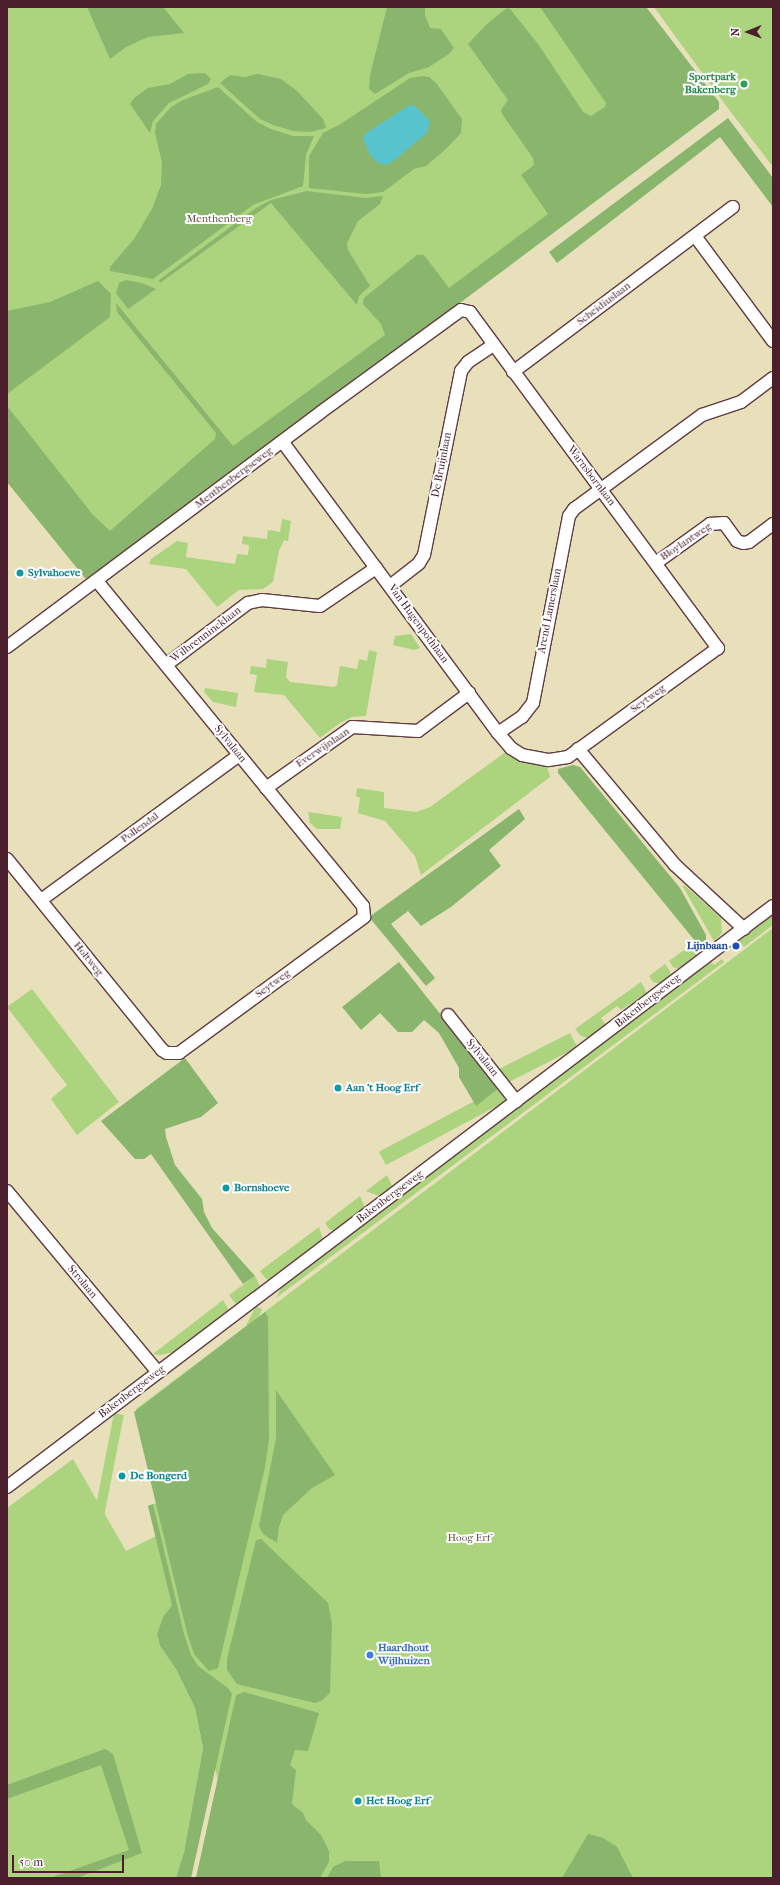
<!DOCTYPE html>
<style>
body{margin:0}
#map{position:relative;width:780px;height:1885px;overflow:hidden;background:#e7e0bb;font-family:"IM FELL French Canon",serif}
div>[style]{position:absolute}
.green>*{inset:0;background:#acd37e;transform-origin:0 0}
.forest>*{inset:0;background:#89b56d}
.water>*{inset:0;background:#57c4cd}
.roads{filter:drop-shadow(1px 0 #623c41) drop-shadow(-1px 0 #623c41) drop-shadow(0 1px #623c41) drop-shadow(0 -1px #623c41)}
.street>*{height:12px;margin:-6px;padding:0 6px;transform-origin:6px;border-radius:6px;background:#fff}
.dots>*{width:11px;height:11px;translate:-50% -50%;box-sizing:border-box;border:2px solid #fff;border-radius:50%}
span{translate:-50% -50%;white-space:nowrap;text-align:center;line-height:1.15;-webkit-text-stroke:4px #fff;paint-order:stroke}
.leisure-label{font-size:11px;color:#27864d;font-weight:700}
.right{translate:-100% -50%;text-align:right}
.park-label{font-size:11px;color:#675544}
.street-label{font-size:11px;color:#4a1f2b}
.culture-label{font-size:11px;color:#0d838f;font-weight:700}
.left{translate:0 -50%;text-align:left}
.transit-label{font-size:11px;color:#164399;font-weight:700}
.shop-label{font-size:11px;color:#366cbe;font-weight:700}
.frame{position:absolute;inset:0;border:8px solid #4a1f2b;pointer-events:none}
.north{position:absolute;left:728px;top:12px;width:40px;height:40px;-webkit-text-stroke:3px #fff;paint-order:stroke;rotate:269deg;font-size:11px;font-weight:700;line-height:16px;text-align:center;color:#4a1f2b}
.north::after{content:'';display:block;margin:auto;width:14px;height:18px;background:#4a1f2b;clip-path:polygon(50% 0,100% 100%,50% 72%,0 100%)}
.scale{position:absolute;left:12px;top:1855px;width:112px;height:18px;box-sizing:border-box;border:2px solid #4a1f2b;border-top:0;padding-left:5px;font-size:12px;line-height:14px;white-space:nowrap;color:#4a1f2b;-webkit-text-stroke:3px #fff;paint-order:stroke}
</style>
<div id="map">
<div class="green">
<div style="clip-path:polygon(7px 7px,646px 7px,719px 102px,87px 579px,7px 482px)"></div>
<div style="clip-path:polygon(654px 7px,773px 7px,773px 167px,727px 107px)"></div>
<div style="clip-path:polygon(282px 519px,291px 521px,288px 541px,284px 540px,279px 551px,273px 582px,263px 589px,239px 590px,217px 607px,186px 569px,149px 564px,151px 559px,177px 541px,188px 543px,186px 557px,235px 564px,237px 554px,248px 555px,249px 545px,242px 544px,243px 536px,267px 539px,268px 530px,280px 532px)"></div>
<div style="clip-path:polygon(411px 634px,420px 648px,414px 650px,393px 645px,395px 636px)"></div>
<div style="clip-path:polygon(369px 650px,377px 652px,366px 716px,352px 717px,340px 723px,320px 738px,284px 695px,254px 692px,257px 675px,250px 674px,251px 666px,266px 668px,267px 659px,288px 662px,286px 677px,290px 682px,334px 687px,337px 685px,340px 666px,357px 669px,359px 659px,367px 661px)"></div>
<div style="clip-path:polygon(205px 688px,238px 693px,236px 707px,213px 702px,204px 692px)"></div>
<div style="clip-path:polygon(507px 751px,524px 762px,547px 767px,550px 777px,421px 875px,415px 856px,385px 821px,358px 813px,360px 798px,356px 796px,357px 788px,384px 792px,384px 808px,416px 812px,430px 807px)"></div>
<div style="clip-path:polygon(308px 812px,342px 817px,340px 829px,317px 829px,310px 823px)"></div>
<div style="clip-path:polygon(684px 885px,721px 918px,722px 933px,714px 941px,683px 887px)"></div>
<div style="clip-path:polygon(773px 915px,773px 925px,744px 947px,739px 941px)"></div>
<div style="clip-path:polygon(773px 928px,773px 1878px,196px 1878px,218px 1780px,172px 1605px,163px 1617px,157px 1634px,160px 1646px,176px 1669px,195px 1708px,203px 1748px,184px 1852px,176px 1878px,7px 1878px,7px 1508px,73px 1459px,126px 1551px,156px 1536px,148px 1506px,157px 1503px,136px 1409px)"></div>
<div style="clip-path:polygon(691px 945px,697px 956px,679px 969px,673px 967px,669px 961px)"></div>
<div style="clip-path:polygon(722px 959px,724px 962px,276px 1298px,282px 1286px,695px 974px,711px 962px,714px 965px)"></div>
<div style="clip-path:polygon(665px 964px,670px 971px,670px 976px,660px 984px,653px 982px,649px 976px)"></div>
<div style="clip-path:polygon(641px 982px,647px 993px,621px 1010px,617px 1006px,601px 1018px,606px 1025px,588px 1038px,581px 1036px,575px 1029px)"></div>
<div style="clip-path:polygon(32px 989px,119px 1102px,77px 1135px,51px 1099px,67px 1085px,7px 1007px)"></div>
<div style="left:570px;top:1033px;width:16px;height:81px;rotate:63deg"></div>
<div style="left:499px;top:1088px;width:15px;height:136px;rotate:62deg"></div>
<div style="clip-path:polygon(387px 1175px,392px 1186px,379px 1196px,366px 1191px)"></div>
<div style="clip-path:polygon(360px 1196px,365px 1207px,334px 1231px,329px 1229px,325px 1223px)"></div>
<div style="clip-path:polygon(319px 1227px,323px 1239px,268px 1280px,265px 1278px,260px 1271px)"></div>
<div style="clip-path:polygon(255px 1276px,260px 1286px,237px 1304px,235px 1303px,229px 1295px)"></div>
<div style="clip-path:polygon(223px 1300px,229px 1310px,174px 1352px,160px 1355px,153px 1354px)"></div>
<div style="left:256px;top:1306px;width:7px;height:131px;rotate:27deg"></div>
<div style="left:114px;top:1413px;width:10px;height:134px;rotate:11deg"></div>
</div>
<div class="forest">
<div style="clip-path:polygon(87px 7px,163px 7px,184px 33px,148px 37px,126px 47px,110px 59px)"></div>
<div style="clip-path:polygon(387px 7px,425px 7px,425px 15px,430px 28px,441px 29px,454px 48px,449px 54px,429px 67px,409px 73px,375px 94px,369px 89px,370px 75px)"></div>
<div style="clip-path:polygon(540px 7px,646px 7px,719px 102px,719px 109px,91px 579px,85px 578px,7px 482px,7px 406px,93px 515px,110px 531px,215px 439px,216px 433px,117px 312px,116px 303px,233px 446px,385px 335px,381px 324px,363px 304px,364px 298px,417px 255px,424px 255px,449px 288px,548px 214px,521px 175px,534px 165px,533px 158px,502px 114px,501px 110px,508px 100px,468px 44px,487px 24px,507px 8px,510px 9px,538px 44px,583px 112px,591px 116px,605px 107px,606px 103px)"></div>
<div style="clip-path:polygon(205px 73px,211px 79px,208px 84px,169px 103px,153px 121px,150px 133px,130px 104px,134px 98px,148px 88px,170px 84px,188px 74px)"></div>
<div style="clip-path:polygon(258px 74px,281px 79px,296px 90px,323px 119px,326px 128px,311px 132px,293px 131px,273px 125px,260px 119px,220px 83px,230px 75px,244px 77px)"></div>
<div style="clip-path:polygon(423px 76px,429px 77px,436px 83px,462px 119px,461px 133px,447px 148px,426px 166px,414px 169px,383px 192px,366px 194px,309px 188px,309px 156px,323px 133px,339px 125px,410px 78px)"></div>
<div style="clip-path:polygon(218px 87px,257px 122px,271px 129px,293px 136px,314px 136px,306px 155px,303px 186px,253px 205px,153px 279px,110px 271px,110px 267px,134px 239px,152px 209px,161px 185px,162px 162px,155px 133px,156px 124px,171px 107px,183px 100px)"></div>
<div style="clip-path:polygon(728px 118px,773px 178px,773px 207px,720px 137px,557px 263px,549px 252px)"></div>
<div style="clip-path:polygon(307px 191px,365px 198px,383px 196px,380px 204px,358px 221px,347px 243px,348px 250px,370px 286px,359px 296px,357px 305px,271px 203px,160px 283px,159px 280px,256px 208px,271px 200px)"></div>
<div style="clip-path:polygon(126px 280px,142px 283px,156px 289px,128px 309px,116px 293px,119px 283px)"></div>
<div style="clip-path:polygon(98px 281px,111px 294px,110px 317px,7px 394px,7px 311px,50px 302px)"></div>
<div style="clip-path:polygon(573px 765px,580px 767px,680px 888px,706px 935px,706px 942px,700px 947px,558px 773px,558px 769px)"></div>
<div style="clip-path:polygon(519px 809px,525px 819px,489px 850px,501px 866px,451px 907px,421px 926px,408px 911px,391px 924px,435px 978px,426px 986px,369px 917px)"></div>
<div style="clip-path:polygon(399px 962px,499px 1088px,476px 1106px,459px 1077px,459px 1068px,439px 1033px,424px 1020px,412px 1032px,398px 1032px,380px 1013px,361px 1030px,342px 1007px)"></div>
<div style="clip-path:polygon(185px 1058px,218px 1103px,201px 1117px,165px 1129px,166px 1137px,175px 1165px,202px 1199px,204px 1212px,212px 1228px,255px 1276px,243px 1284px,151px 1154px,144px 1159px,135px 1159px,101px 1121px)"></div>
<div style="clip-path:polygon(265px 1312px,268px 1317px,269px 1439px,265px 1467px,218px 1668px,209px 1671px,194px 1654px,187px 1633px,134px 1412px)"></div>
<div style="clip-path:polygon(276px 1390px,335px 1475px,312px 1488px,283px 1515px,279px 1527px,277px 1543px,263px 1534px,259px 1526px,276px 1438px)"></div>
<div style="clip-path:polygon(153px 1504px,184px 1634px,191px 1655px,198px 1666px,228px 1688px,232px 1694px,191px 1878px,176px 1878px,184px 1852px,203px 1748px,195px 1708px,176px 1669px,160px 1646px,157px 1634px,163px 1617px,172px 1605px,148px 1506px)"></div>
<div style="clip-path:polygon(261px 1539px,328px 1603px,332px 1624px,330px 1693px,321px 1701px,315px 1703px,237px 1684px,227px 1670px,227px 1659px,256px 1540px)"></div>
<div style="clip-path:polygon(244px 1692px,319px 1713px,308px 1751px,295px 1750px,290px 1765px,296px 1770px,292px 1804px,303px 1813px,306px 1820px,321px 1835px,329px 1851px,329px 1862px,320px 1878px,196px 1878px,236px 1695px)"></div>
<div style="clip-path:polygon(105px 1749px,113px 1754px,142px 1853px,77px 1878px,50px 1878px,129px 1850px,101px 1765px,7px 1799px,7px 1785px)"></div>
<div style="clip-path:polygon(588px 1834px,603px 1838px,617px 1847px,633px 1878px,562px 1878px)"></div>
<div style="clip-path:polygon(345px 1861px,379px 1861px,381px 1878px,327px 1878px,333px 1867px)"></div>
</div>
<div class="water">
<div style="clip-path:polygon(410px 105px,415px 106px,428px 119px,430px 122px,427px 133px,392px 162px,385px 165px,378px 163px,370px 155px,363px 138px,366px 133px)"></div>
</div>
<div class="roads">
<div class="street">
<div style="left:695px;top:236px;width:131px;rotate:53.4deg"></div>
<div style="left:513px;top:372px;width:275px;rotate:-36.9deg"></div>
<div style="left:656px;top:563px;width:67px;rotate:-35.8deg"></div>
<div style="left:710px;top:524px;width:14px;rotate:-4deg"></div>
<div style="left:724px;top:523px;width:22px;rotate:54deg"></div>
<div style="left:737px;top:541px;width:6px;rotate:18deg"></div>
<div style="left:743px;top:543px;width:6px;rotate:-9deg"></div>
<div style="left:749px;top:542px;width:30px;rotate:-37deg"></div>
<div style="left:390px;top:586px;width:37px;rotate:-38deg"></div>
<div style="left:419px;top:563px;width:9px;rotate:-58deg"></div>
<div style="left:424px;top:555px;width:188px;rotate:-78.6deg"></div>
<div style="left:461px;top:371px;width:11px;rotate:-52deg"></div>
<div style="left:468px;top:362px;width:30px;rotate:-34deg"></div>
<div style="left:7px;top:647px;width:392px;rotate:-36.8deg"></div>
<div style="left:321px;top:412px;width:173px;rotate:-36.1deg"></div>
<div style="left:461px;top:310px;width:9px;rotate:13deg"></div>
<div style="left:470px;top:312px;width:418px;rotate:53.6deg"></div>
<div style="left:718px;top:648px;width:185px;rotate:144deg"></div>
<div style="left:568px;top:757px;width:20px;rotate:171deg"></div>
<div style="left:548px;top:760px;width:26px;rotate:-169deg"></div>
<div style="left:522px;top:755px;width:13px;rotate:-148deg"></div>
<div style="left:511px;top:748px;width:20px;rotate:-131deg"></div>
<div style="left:498px;top:733px;width:362px;rotate:-126.5deg"></div>
<div style="left:166px;top:665px;width:103px;rotate:-37.1deg"></div>
<div style="left:248px;top:603px;width:14px;rotate:-12deg"></div>
<div style="left:262px;top:600px;width:58px;rotate:5.9deg"></div>
<div style="left:320px;top:606px;width:68px;rotate:-34.2deg"></div>
<div style="left:498px;top:733px;width:29px;rotate:-34deg"></div>
<div style="left:522px;top:717px;width:18px;rotate:-52deg"></div>
<div style="left:533px;top:703px;width:190px;rotate:-79.1deg"></div>
<div style="left:569px;top:516px;width:9px;rotate:-54deg"></div>
<div style="left:574px;top:509px;width:159px;rotate:-36.3deg"></div>
<div style="left:702px;top:415px;width:41px;rotate:-18.4deg"></div>
<div style="left:741px;top:402px;width:40px;rotate:-37deg"></div>
<div style="left:578px;top:749px;width:151px;rotate:50.1deg"></div>
<div style="left:675px;top:865px;width:94px;rotate:42.8deg"></div>
<div style="left:266px;top:788px;width:105px;rotate:-35.3deg"></div>
<div style="left:352px;top:727px;width:66px;rotate:3.5deg"></div>
<div style="left:418px;top:731px;width:64px;rotate:-36.7deg"></div>
<div style="left:7px;top:859px;width:246px;rotate:50.9deg"></div>
<div style="left:162px;top:1050px;width:6px;rotate:31deg"></div>
<div style="left:167px;top:1053px;width:12px"></div>
<div style="left:179px;top:1053px;width:230px;rotate:-36.3deg"></div>
<div style="left:364px;top:917px;width:11px;rotate:-95deg"></div>
<div style="left:363px;top:906px;width:420px;rotate:-129.3deg"></div>
<div style="left:41px;top:900px;width:245px;rotate:-36.2deg"></div>
<div style="left:448px;top:1015px;width:110px;rotate:51.7deg"></div>
<div style="left:7px;top:1191px;width:236px;rotate:50.2deg"></div>
<div style="left:7px;top:1487px;width:961px;rotate:-37.18deg"></div>
</div>
</div>
<div class="dots">
<div style="left:744px;top:84px;background:#2e9e5b"></div>
<div style="left:20px;top:573px;background:#0f9aa8"></div>
<div style="left:736px;top:946px;background:#1a4fb4"></div>
<div style="left:338px;top:1088px;background:#0f9aa8"></div>
<div style="left:226px;top:1188px;background:#0f9aa8"></div>
<div style="left:122px;top:1476px;background:#0f9aa8"></div>
<div style="left:370px;top:1655px;background:#3f7fe0"></div>
<div style="left:358px;top:1801px;background:#0f9aa8"></div>
</div>
<div class="leisure-label">
<span class="right" style="left:736px;top:84px">Sportpark<br>Bakenberg</span>
</div>
<div class="park-label">
<span style="left:219px;top:219px">Menthenberg</span>
<span style="left:469px;top:1538px">Hoog Erf</span>
</div>
<div class="street-label">
<span style="left:604px;top:304px;rotate:-37deg">Scheidiuslaan</span>
<span style="left:442px;top:465px;rotate:-79deg">De Bruijnlaan</span>
<span style="left:591px;top:476px;rotate:53deg">Warnsbornlaan</span>
<span style="left:234px;top:478px;rotate:-37deg">Menthenbergseweg</span>
<span style="left:686px;top:542px;rotate:-34deg">Bloylantweg</span>
<span style="left:550px;top:611px;rotate:-79deg">Arend Lamerslaan</span>
<span style="left:418px;top:624px;rotate:54deg">Van Hugenpothlaan</span>
<span style="left:206px;top:635px;rotate:-37deg">Wilbrennincklaan</span>
<span style="left:648px;top:699px;rotate:-36deg">Seytweg</span>
<span style="left:230px;top:744px;rotate:51deg">Sylvalaan</span>
<span style="left:323px;top:748px;rotate:-34deg">Everwijnlaan</span>
<span style="left:140px;top:828px;rotate:-36deg">Pollendal</span>
<span style="left:88px;top:959px;rotate:51deg">Holtweg</span>
<span style="left:273px;top:984px;rotate:-36deg">Seytweg</span>
<span style="left:648px;top:1001px;rotate:-38deg">Bakenbergseweg</span>
<span style="left:482px;top:1058px;rotate:51deg">Sylvalaan</span>
<span style="left:390px;top:1197px;rotate:-37deg">Bakenbergseweg</span>
<span style="left:82px;top:1282px;rotate:50deg">Strolaan</span>
<span style="left:132px;top:1392px;rotate:-37deg">Bakenbergseweg</span>
</div>
<div class="culture-label">
<span class="left" style="left:28px;top:573px">Sylvahoeve</span>
<span class="left" style="left:346px;top:1088px">Aan 't Hoog Erf</span>
<span class="left" style="left:234px;top:1188px">Bornshoeve</span>
<span class="left" style="left:130px;top:1476px">De Bongerd</span>
<span class="left" style="left:366px;top:1801px">Het Hoog Erf</span>
</div>
<div class="transit-label">
<span class="right" style="left:728px;top:946px">Lijnbaan</span>
</div>
<div class="shop-label">
<span class="left" style="left:378px;top:1655px">Haardhout<br>Wijlhuizen</span>
</div>
<div class="frame"></div>
<div class="north">N</div>
<div class="scale">50 m</div>
</div>
